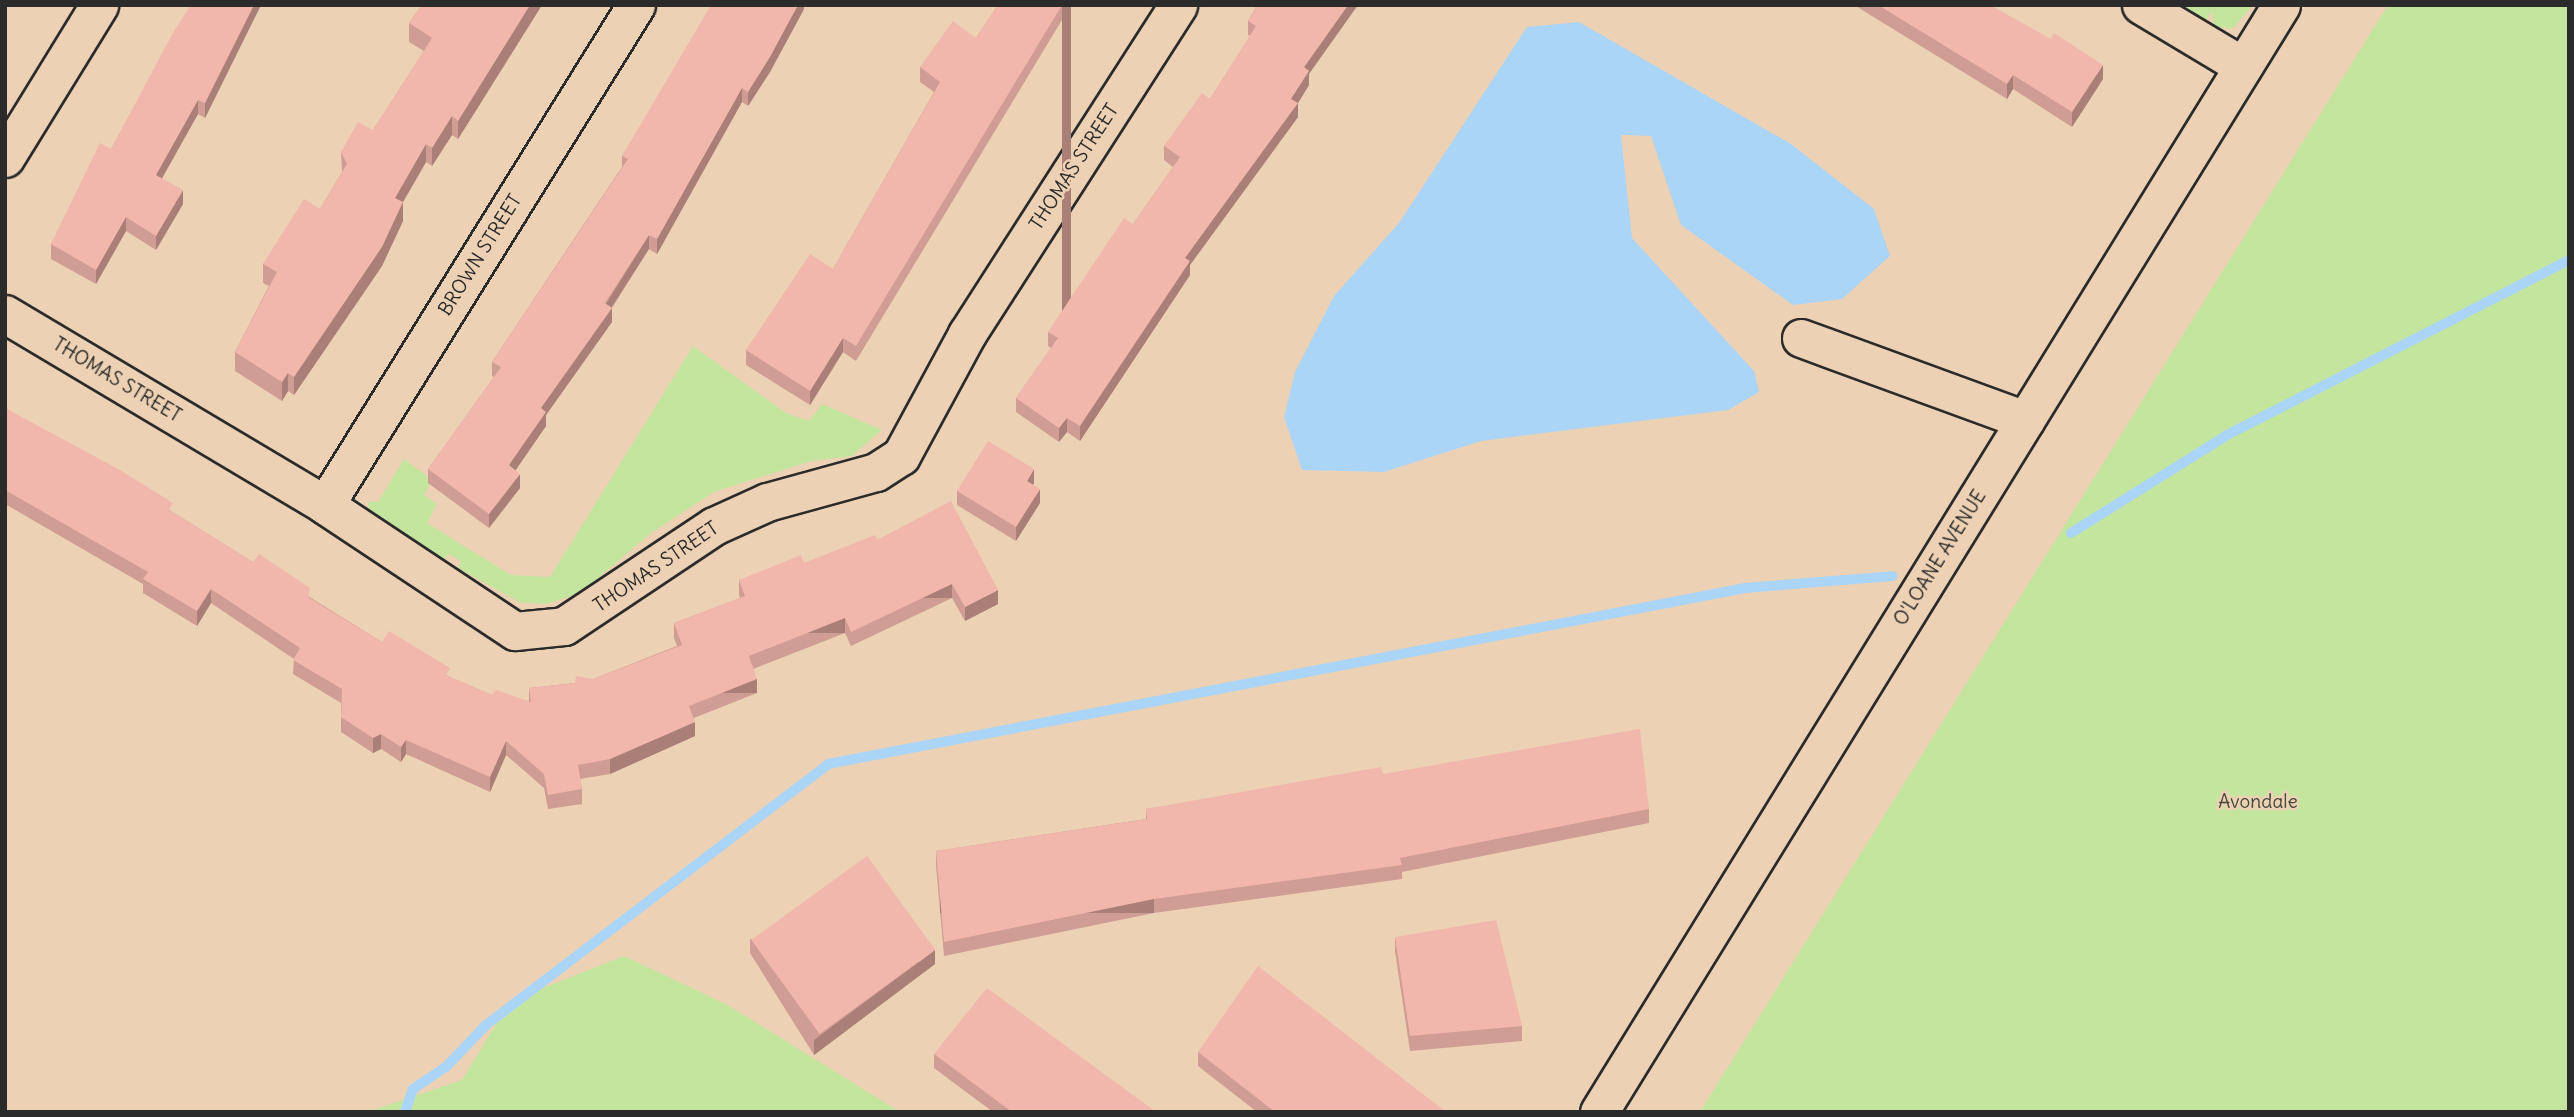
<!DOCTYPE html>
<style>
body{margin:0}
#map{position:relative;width:2574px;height:1117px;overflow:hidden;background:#edd1b4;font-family:Delius,sans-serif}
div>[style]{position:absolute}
.green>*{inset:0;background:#c4e59e}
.water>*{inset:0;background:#abd5f6}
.stream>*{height:10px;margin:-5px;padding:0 5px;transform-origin:5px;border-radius:5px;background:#abd5f6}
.roads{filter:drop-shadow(2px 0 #2b2b2b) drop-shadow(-2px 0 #2b2b2b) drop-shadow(0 2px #2b2b2b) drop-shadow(0 -2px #2b2b2b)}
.minor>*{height:37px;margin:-18.5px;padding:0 18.5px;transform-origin:18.5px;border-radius:18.5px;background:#edd1b4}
.wall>*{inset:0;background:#cf9d94}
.shaded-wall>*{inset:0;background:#a97f78;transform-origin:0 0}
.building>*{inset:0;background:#f1b6ac;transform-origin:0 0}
span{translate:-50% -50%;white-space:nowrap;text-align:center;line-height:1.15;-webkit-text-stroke:5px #edd1b4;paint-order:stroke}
.street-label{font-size:19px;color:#2b2b2b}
.park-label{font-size:19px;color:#42473c}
.frame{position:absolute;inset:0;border:7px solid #2b2b2b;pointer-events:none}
</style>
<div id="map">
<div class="green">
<div style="clip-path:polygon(2179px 5px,2253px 5px,2232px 29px,2214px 26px,2212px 11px,2206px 21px)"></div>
<div style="clip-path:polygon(2388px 5px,2569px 5px,2569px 1112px,1700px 1112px)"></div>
<div style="clip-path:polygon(693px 346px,786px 413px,809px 421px,822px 404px,882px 430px,852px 456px,811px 461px,714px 492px,651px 533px,580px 593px,547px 604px,521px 603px,458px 568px,461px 561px,448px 554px,443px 562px,373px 517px,367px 502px,378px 502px,404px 459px,432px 480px,424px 495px,437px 504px,427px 523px,511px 575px,550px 577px)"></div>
<div style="clip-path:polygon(624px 956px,726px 1004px,900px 1112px,367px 1112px,462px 1080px,510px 1001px)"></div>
</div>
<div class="water">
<div style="clip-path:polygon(1579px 22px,1791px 144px,1874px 209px,1890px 256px,1842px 299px,1793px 305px,1681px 225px,1651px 136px,1621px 135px,1632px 238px,1754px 371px,1759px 392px,1728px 410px,1481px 441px,1384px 472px,1302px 470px,1284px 417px,1295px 372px,1334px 296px,1399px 223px,1527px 27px)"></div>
</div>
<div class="stream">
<div style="left:2071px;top:533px;width:186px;rotate:-32.1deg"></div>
<div style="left:2229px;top:434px;width:382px;rotate:-27.1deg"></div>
<div style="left:405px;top:1112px;width:24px;rotate:-71deg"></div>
<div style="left:413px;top:1089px;width:40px;rotate:-34deg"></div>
<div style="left:446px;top:1067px;width:58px;rotate:-46.4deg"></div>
<div style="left:486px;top:1025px;width:430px;rotate:-37.3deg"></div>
<div style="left:828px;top:764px;width:934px;rotate:-10.86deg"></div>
<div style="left:1745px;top:588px;width:148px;rotate:-4.6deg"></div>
</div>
<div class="roads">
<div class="minor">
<div style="left:2141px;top:5px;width:119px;rotate:30.9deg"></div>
<div style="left:5px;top:158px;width:180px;rotate:-58.4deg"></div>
<div style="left:5px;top:314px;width:373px;rotate:30.8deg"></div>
<div style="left:325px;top:505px;width:228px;rotate:33.6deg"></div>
<div style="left:515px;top:631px;width:49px;rotate:-5.8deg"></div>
<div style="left:564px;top:626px;width:180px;rotate:-33.7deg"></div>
<div style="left:714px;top:526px;width:58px;rotate:-24.4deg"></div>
<div style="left:767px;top:502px;width:113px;rotate:-15.4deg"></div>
<div style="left:876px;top:472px;width:30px;rotate:-33deg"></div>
<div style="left:901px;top:456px;width:139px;rotate:-61.6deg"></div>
<div style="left:967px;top:334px;width:391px;rotate:-57.3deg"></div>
<div style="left:1801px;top:338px;width:239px;rotate:20.1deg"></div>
<div style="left:325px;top:505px;width:589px;rotate:-58.12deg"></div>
<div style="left:1599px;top:1112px;width:1300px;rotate:-58.36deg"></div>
</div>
</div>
<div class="wall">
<div style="clip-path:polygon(191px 5px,261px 5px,205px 118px,198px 114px,162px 178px,183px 204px,156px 250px,126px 231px,96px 284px,51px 259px,51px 244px,111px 149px)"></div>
<div style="clip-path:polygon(422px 5px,542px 5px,458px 139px,452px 135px,432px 166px,426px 162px,403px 202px,403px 221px,382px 266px,294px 395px,288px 391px,282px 401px,235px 371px,235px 352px,269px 286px,263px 283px,263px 264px,320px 209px,342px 172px,341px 152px,373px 130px,424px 51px,409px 42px,409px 23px)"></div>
<div style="clip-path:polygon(804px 5px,804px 9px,770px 72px,748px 106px,742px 102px,657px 254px,649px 249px,612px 308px,612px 322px,546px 415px,546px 426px,515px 470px,520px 488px,489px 528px,428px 483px,428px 469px,494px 377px,492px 376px,492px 362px,622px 167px,622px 156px)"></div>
<div style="clip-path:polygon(998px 5px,1071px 5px,856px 361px,843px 352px,810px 405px,746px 365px,746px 350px,833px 269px,934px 92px,920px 82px,920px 67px,976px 38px)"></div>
<div style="clip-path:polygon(1257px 5px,1309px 74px,1309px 85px,1298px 103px,1298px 117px,1190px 265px,1190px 275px,1080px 441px,1067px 432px,1059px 442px,1016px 412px,1016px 398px,1051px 348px,1048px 346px,1048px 332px,1133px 224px,1173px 167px,1164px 160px,1164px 146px,1210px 99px,1250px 36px,1248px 35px,1248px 21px)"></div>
<div style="clip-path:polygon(1854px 5px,1990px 5px,2103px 79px,2072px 127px,2013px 89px,2007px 99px)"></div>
<div style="clip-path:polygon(5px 408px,382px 642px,450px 677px,492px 695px,529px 701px,529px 688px,575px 683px,593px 679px,677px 646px,674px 638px,674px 623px,740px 598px,739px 594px,739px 580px,804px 563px,877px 540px,998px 604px,965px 621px,952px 598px,851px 646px,845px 633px,753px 669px,757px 693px,694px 718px,695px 736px,610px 774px,580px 779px,582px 789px,582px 804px,548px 809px,544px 788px,506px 755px,490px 792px,406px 754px,401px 762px,381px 749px,373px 753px,341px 732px,341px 703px,293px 674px,294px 659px,211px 603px,197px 626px,143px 593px,143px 584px,5px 504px)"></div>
<div style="clip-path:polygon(1034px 483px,1033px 485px,1040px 503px,1016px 541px,957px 505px,957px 491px)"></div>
<div style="clip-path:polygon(1383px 774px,1649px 809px,1649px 823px,1402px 872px,1402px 879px,1154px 913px,944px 956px,936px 865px,936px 851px,1146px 819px,1146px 809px)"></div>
<div style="clip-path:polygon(1395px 937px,1522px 1026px,1522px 1041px,1410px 1051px,1395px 951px)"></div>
<div style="clip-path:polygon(750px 939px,935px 964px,814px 1055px,750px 953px)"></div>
<div style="clip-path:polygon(1198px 1052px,1446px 1112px,1257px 1112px,1198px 1066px)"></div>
<div style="clip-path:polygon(934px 1054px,1156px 1112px,993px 1112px,934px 1068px)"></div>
</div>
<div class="shaded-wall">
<div style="clip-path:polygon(254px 5px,261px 5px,205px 118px,205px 103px)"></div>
<div style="clip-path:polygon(530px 5px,542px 5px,458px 139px,458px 121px)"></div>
<div style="clip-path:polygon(798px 5px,804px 5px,804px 9px,770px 72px,748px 106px,748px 92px)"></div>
<div style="left:1062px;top:5px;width:9px;height:398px"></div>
<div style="clip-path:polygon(1348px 5px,1358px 5px,1309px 74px,1309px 85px,1298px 103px,1298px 117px,1190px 265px,1190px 275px,1080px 441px,1080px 426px,1185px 258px,1291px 99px,1304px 67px)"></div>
<div style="clip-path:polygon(2103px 65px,2103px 79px,2072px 127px,2072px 112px)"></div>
<div style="clip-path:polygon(2013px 75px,2013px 89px,2007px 99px,2007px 84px)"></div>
<div style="clip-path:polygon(742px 88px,742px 102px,657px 254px,657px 239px)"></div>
<div style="clip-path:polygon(198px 100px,198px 114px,156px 189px,156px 175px)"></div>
<div style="clip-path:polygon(452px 116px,452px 135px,432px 166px,432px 148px)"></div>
<div style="clip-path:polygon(426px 144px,426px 162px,395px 216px,395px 198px)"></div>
<div style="clip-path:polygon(183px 190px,183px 204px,156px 250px,156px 236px)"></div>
<div style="clip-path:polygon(403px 202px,403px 221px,382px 266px,294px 395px,294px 377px)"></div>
<div style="clip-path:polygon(126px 217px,126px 231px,96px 284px,96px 270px)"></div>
<div style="clip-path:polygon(649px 235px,649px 249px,609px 311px,612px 308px,612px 322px,546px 415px,546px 426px,509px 480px,509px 465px,541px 408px)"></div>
<div style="clip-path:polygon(843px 338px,843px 352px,810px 405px,810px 391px)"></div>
<div style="clip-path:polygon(288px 373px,288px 391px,282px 401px,282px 382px)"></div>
<div style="clip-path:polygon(1067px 418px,1067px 432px,1059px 442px,1059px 428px)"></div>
<div style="clip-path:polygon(1034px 469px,1034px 483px,1027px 495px,1027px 481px)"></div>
<div style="clip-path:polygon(520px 474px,520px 488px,489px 528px,489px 514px)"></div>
<div style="clip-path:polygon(1040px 489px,1040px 503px,1016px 541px,1016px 527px)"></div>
<div style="left:952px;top:584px;width:14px;height:112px;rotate:90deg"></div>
<div style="clip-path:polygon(211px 589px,211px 603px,197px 626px,197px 611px)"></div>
<div style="clip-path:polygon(998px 590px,998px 604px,965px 621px,965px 607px)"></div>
<div style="left:845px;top:618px;width:15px;height:103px;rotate:90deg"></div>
<div style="left:757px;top:679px;width:14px;height:73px;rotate:90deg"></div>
<div style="clip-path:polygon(695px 722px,695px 736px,610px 774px,610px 759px)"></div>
<div style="clip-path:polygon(381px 734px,381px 749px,373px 753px,373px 738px)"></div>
<div style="clip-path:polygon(406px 740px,406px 754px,401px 762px,401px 747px)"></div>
<div style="clip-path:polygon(506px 741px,506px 755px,490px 792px,490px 777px)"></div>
<div style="left:1154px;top:899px;width:14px;height:214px;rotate:90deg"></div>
<div style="clip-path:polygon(935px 950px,935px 964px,814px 1055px,814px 1040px)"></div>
</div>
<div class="building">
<div style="clip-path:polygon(191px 5px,254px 5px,205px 103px,198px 100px,156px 175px,183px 190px,156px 236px,126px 217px,96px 270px,51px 244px,100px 143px,111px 149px,174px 31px)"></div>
<div style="clip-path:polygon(422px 5px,530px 5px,458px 121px,452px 116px,432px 148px,426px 144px,395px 198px,403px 202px,382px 247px,294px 377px,288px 373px,282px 382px,235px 352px,277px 272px,263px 264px,304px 199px,320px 209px,347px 164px,341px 152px,358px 122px,373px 130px,432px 38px,409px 23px)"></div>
<div style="clip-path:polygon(711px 5px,798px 5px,770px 57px,748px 92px,742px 88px,657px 239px,649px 235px,605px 303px,612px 308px,541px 408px,546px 412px,509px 465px,520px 474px,489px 514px,428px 469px,501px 367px,492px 362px,628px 159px,622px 156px)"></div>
<div style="clip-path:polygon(998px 5px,1062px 5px,856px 346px,843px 338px,810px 391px,746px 350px,810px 254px,833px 269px,940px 82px,920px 67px,953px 21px,976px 38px)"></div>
<div style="clip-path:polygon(1257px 5px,1348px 5px,1304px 67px,1309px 71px,1291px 99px,1298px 103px,1185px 258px,1190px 261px,1080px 426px,1067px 418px,1059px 428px,1016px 398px,1058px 338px,1048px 332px,1124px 218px,1133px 224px,1180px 157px,1164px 146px,1202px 93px,1210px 99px,1256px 26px,1248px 21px)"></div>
<div style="clip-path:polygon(1878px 5px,1990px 5px,2051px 39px,2054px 33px,2103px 65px,2072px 112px,2013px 75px,2007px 84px)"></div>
<div style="clip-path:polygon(5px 408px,120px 470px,173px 503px,169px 510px,253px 562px,259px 554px,310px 588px,308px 597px,382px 642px,389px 631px,450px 668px,446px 675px,492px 695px,496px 690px,531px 702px,529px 688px,575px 683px,576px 676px,593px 679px,682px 645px,674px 623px,745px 596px,739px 580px,801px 555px,804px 563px,875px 535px,877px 540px,951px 501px,998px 590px,965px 607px,952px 584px,851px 632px,845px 618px,749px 656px,757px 679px,689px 706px,695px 722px,610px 759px,578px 765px,582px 789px,548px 795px,544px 774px,506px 741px,490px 777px,406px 740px,401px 747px,381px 734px,373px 738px,341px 717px,342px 689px,293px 660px,300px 648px,211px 589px,197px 611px,143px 579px,148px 572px,5px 490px)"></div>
<div style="clip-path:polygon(988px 441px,1034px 469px,1027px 481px,1040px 489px,1016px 527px,957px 491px)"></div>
<div style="clip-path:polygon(1640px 729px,1649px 809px,1400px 858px,1402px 865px,1154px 899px,944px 942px,936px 851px,1147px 819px,1146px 809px,1381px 767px,1383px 774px)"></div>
<div style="left:867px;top:856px;width:116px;height:143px;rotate:54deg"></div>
<div style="clip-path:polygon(1496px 920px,1522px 1026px,1410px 1036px,1395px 937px)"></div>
<div style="clip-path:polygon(1258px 966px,1446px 1112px,1275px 1112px,1198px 1052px)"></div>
<div style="clip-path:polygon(987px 988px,1156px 1112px,1012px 1112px,934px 1054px)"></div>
</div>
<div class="street-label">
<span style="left:1074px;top:167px;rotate:-57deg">THOMAS STREET</span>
<span style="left:480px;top:255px;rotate:-58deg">BROWN STREET</span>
<span style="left:117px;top:380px;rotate:31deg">THOMAS STREET</span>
<span style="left:1940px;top:558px;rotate:-58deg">O'LOANE AVENUE</span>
<span style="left:656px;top:567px;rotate:-34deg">THOMAS STREET</span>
</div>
<div class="park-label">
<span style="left:2258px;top:802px">Avondale</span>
</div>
<div class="frame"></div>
</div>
